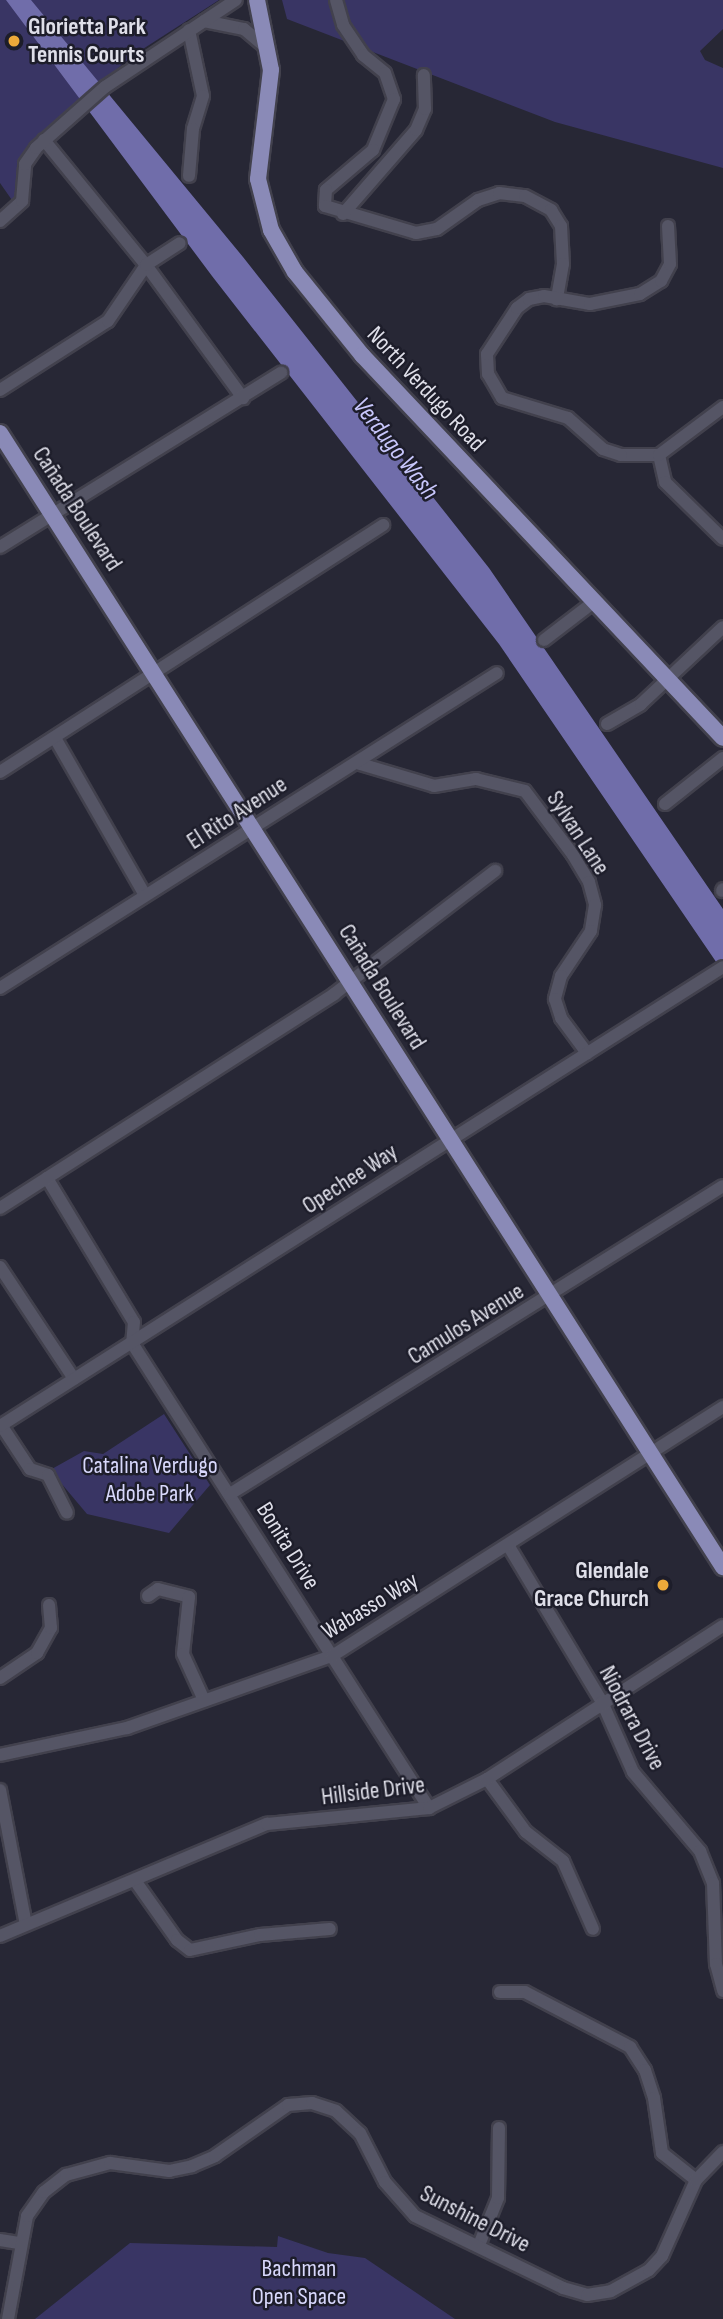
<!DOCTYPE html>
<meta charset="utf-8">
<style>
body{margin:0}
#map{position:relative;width:723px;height:2319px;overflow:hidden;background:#272735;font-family:"Sofia Sans Condensed",sans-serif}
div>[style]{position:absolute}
.green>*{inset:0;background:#393564}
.water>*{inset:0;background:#706daa}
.roads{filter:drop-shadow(2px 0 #42414d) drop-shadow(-2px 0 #42414d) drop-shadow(0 2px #42414d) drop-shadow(0 -2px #42414d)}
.minor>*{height:12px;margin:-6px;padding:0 6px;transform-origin:6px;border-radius:6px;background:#555565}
.major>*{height:16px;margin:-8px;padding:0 8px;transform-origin:8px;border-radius:8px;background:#8a8ab7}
.dots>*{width:19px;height:19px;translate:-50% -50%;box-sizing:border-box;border:4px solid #1d1d2a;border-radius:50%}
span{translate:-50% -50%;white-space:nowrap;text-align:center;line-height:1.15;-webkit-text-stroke:5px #1d1d2a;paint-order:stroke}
.poi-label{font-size:24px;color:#dfdfe9;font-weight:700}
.left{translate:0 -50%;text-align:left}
.right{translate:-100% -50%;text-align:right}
.street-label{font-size:24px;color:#dfdfe9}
.park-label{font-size:24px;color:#d8d8fc}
.water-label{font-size:26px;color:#c8c7fc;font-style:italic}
</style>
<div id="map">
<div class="green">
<div style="clip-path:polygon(0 0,219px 0,132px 56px,41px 135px,18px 164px,14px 203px,0 183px)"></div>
<div style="clip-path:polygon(282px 0,723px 0,723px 29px,700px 51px,705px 60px,723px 68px,723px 168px,555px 122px,287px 19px)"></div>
<div style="clip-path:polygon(164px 1414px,210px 1485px,169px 1533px,87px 1514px,50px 1470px,84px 1451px,103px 1454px)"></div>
<div style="clip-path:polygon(278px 2236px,328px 2253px,365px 2258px,455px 2319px,35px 2319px,130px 2243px,277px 2247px)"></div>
</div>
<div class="water">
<div style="clip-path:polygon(6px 0,31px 0,243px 257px,489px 568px,723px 909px,723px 972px,499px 644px,212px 276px)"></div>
</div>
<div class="roads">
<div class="minor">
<div style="left:336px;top:0;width:26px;rotate:74deg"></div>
<div style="left:343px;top:25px;width:36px;rotate:56deg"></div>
<div style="left:363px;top:55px;width:28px;rotate:39deg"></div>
<div style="left:385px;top:73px;width:28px;rotate:71deg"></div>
<div style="left:394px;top:99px;width:55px;rotate:112.4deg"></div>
<div style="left:373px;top:150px;width:62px;rotate:139.6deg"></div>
<div style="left:326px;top:190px;width:16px;rotate:94deg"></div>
<div style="left:325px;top:206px;width:95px;rotate:16.5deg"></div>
<div style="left:416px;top:233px;width:21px;rotate:-11deg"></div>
<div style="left:437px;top:229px;width:50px;rotate:-35.3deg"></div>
<div style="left:478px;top:200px;width:22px;rotate:-18deg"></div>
<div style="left:499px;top:193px;width:26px;rotate:7deg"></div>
<div style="left:525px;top:196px;width:30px;rotate:28deg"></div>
<div style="left:551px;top:210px;width:19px;rotate:58deg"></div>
<div style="left:561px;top:226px;width:38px;rotate:87deg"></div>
<div style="left:563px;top:264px;width:36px;rotate:100deg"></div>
<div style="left:204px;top:21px;width:41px;rotate:11.3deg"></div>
<div style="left:244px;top:29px;width:31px;rotate:40deg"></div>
<div style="left:189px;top:30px;width:67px;rotate:78deg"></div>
<div style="left:203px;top:96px;width:34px;rotate:107deg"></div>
<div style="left:193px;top:129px;width:47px;rotate:94.9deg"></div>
<div style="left:44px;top:140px;width:161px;rotate:50.8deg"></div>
<div style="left:146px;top:265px;width:165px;rotate:53.9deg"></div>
<div style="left:343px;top:214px;width:111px;rotate:-49deg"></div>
<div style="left:416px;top:130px;width:23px;rotate:-67deg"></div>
<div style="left:425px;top:109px;width:34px;rotate:-92deg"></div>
<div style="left:0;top:221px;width:30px;rotate:-42deg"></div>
<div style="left:22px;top:201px;width:37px;rotate:-85deg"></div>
<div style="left:25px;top:164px;width:19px;rotate:-55deg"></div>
<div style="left:36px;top:148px;width:92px;rotate:-41.5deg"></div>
<div style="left:105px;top:87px;width:157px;rotate:-33.6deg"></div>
<div style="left:0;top:390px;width:128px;rotate:-32.6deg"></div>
<div style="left:108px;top:321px;width:68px;rotate:-55.8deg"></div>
<div style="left:146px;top:265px;width:40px;rotate:-32.9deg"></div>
<div style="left:659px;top:455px;width:38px;rotate:180deg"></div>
<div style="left:621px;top:455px;width:19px;rotate:-162deg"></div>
<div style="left:603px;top:449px;width:47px;rotate:-138.5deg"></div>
<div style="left:568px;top:418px;width:69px;rotate:-163.1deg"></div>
<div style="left:502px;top:398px;width:28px;rotate:-120deg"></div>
<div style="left:488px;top:374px;width:20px;rotate:-93deg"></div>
<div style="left:487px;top:354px;width:55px;rotate:-56.9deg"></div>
<div style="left:517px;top:308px;width:15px;rotate:-37deg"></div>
<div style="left:529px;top:299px;width:15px;rotate:-11deg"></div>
<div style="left:544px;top:296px;width:47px;rotate:9.9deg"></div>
<div style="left:590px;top:304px;width:51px;rotate:-11.3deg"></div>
<div style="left:640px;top:294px;width:25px;rotate:-32deg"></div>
<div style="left:661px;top:281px;width:19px;rotate:-62deg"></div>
<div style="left:670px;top:264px;width:38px;rotate:-93deg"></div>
<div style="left:659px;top:455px;width:28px;rotate:77deg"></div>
<div style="left:665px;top:482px;width:81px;rotate:44.5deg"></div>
<div style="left:659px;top:455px;width:80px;rotate:-36.9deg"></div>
<div style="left:0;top:547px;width:331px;rotate:-31.8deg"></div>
<div style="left:544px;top:640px;width:64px;rotate:-37.4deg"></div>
<div style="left:607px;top:724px;width:39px;rotate:-30deg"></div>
<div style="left:641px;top:704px;width:112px;rotate:-43.2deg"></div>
<div style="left:55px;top:738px;width:181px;rotate:60.2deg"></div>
<div style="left:357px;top:763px;width:80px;rotate:16.6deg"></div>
<div style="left:434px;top:786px;width:43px;rotate:-9.5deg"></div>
<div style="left:476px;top:779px;width:50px;rotate:13.8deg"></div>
<div style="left:525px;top:791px;width:80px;rotate:53.1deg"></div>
<div style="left:573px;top:855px;width:31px;rotate:59deg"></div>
<div style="left:589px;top:882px;width:24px;rotate:75deg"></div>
<div style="left:595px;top:905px;width:26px;rotate:99deg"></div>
<div style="left:591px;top:931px;width:54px;rotate:123.7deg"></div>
<div style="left:561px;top:976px;width:24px;rotate:105deg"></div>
<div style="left:555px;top:999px;width:20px;rotate:72deg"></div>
<div style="left:561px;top:1018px;width:44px;rotate:53.4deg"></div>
<div style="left:0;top:772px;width:456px;rotate:-32.8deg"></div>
<div style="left:665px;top:804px;width:74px;rotate:-38.4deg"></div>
<div style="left:722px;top:891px;width:2px;rotate:-63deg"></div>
<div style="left:0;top:988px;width:588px;rotate:-32.37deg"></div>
<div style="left:47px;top:1178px;width:168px;rotate:58.9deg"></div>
<div style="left:134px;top:1322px;width:21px;rotate:95deg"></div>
<div style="left:132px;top:1343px;width:552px;rotate:57.43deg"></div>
<div style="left:0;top:1208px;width:397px;rotate:-32.6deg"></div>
<div style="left:334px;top:994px;width:203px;rotate:-37.4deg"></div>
<div style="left:0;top:1267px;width:134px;rotate:56.5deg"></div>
<div style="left:1px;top:1425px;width:53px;rotate:56.6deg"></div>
<div style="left:30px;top:1469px;width:19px;rotate:18deg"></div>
<div style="left:48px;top:1475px;width:42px;rotate:63.4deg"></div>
<div style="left:0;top:1426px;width:856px;rotate:-32.41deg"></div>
<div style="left:230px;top:1494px;width:581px;rotate:-31.99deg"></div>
<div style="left:508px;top:1545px;width:183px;rotate:59.1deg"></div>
<div style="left:602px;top:1702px;width:77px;rotate:66.1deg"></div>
<div style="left:633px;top:1772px;width:104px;rotate:49.7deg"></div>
<div style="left:700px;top:1851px;width:35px;rotate:68deg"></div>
<div style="left:713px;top:1883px;width:81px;rotate:87.9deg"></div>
<div style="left:716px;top:1964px;width:28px;rotate:75deg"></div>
<div style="left:148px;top:1596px;width:12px;rotate:-35deg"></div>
<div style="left:158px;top:1589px;width:32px;rotate:14deg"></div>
<div style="left:189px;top:1597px;width:57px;rotate:96deg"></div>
<div style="left:183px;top:1654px;width:51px;rotate:65.5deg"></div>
<div style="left:0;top:1678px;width:45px;rotate:-34deg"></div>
<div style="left:37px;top:1653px;width:29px;rotate:-61deg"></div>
<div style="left:51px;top:1628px;width:23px;rotate:-95deg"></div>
<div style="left:0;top:1755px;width:130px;rotate:-12deg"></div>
<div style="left:127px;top:1728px;width:217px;rotate:-19.4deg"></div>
<div style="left:332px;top:1656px;width:464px;rotate:-32.5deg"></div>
<div style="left:487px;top:1779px;width:66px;rotate:53.7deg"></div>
<div style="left:526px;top:1832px;width:47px;rotate:38.1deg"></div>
<div style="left:563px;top:1861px;width:74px;rotate:66.2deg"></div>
<div style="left:0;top:1790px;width:137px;rotate:79.1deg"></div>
<div style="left:136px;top:1882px;width:71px;rotate:54.7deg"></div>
<div style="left:177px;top:1940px;width:16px;rotate:38deg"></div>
<div style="left:190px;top:1950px;width:72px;rotate:-12.1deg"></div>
<div style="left:260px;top:1935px;width:70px;rotate:-4.9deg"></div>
<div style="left:0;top:1936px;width:290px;rotate:-22.8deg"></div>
<div style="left:267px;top:1824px;width:163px;rotate:-5.6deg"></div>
<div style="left:429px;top:1808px;width:65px;rotate:-26.6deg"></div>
<div style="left:487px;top:1779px;width:281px;rotate:-33deg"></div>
<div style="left:500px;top:1992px;width:25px"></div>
<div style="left:525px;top:1992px;width:119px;rotate:27.6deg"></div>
<div style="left:630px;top:2047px;width:27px;rotate:57deg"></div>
<div style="left:645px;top:2070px;width:29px;rotate:72deg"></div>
<div style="left:654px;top:2098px;width:56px;rotate:81.7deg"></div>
<div style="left:662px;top:2153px;width:43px;rotate:38.5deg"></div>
<div style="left:0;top:2240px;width:19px;rotate:9deg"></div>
<div style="left:479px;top:2245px;width:51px;rotate:-68deg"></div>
<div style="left:498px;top:2198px;width:70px;rotate:-89.2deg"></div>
<div style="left:8px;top:2319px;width:105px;rotate:-79.5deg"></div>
<div style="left:27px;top:2216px;width:29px;rotate:-55deg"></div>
<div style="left:44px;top:2192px;width:28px;rotate:-38deg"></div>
<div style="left:66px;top:2175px;width:46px;rotate:-15.3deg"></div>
<div style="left:110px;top:2163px;width:60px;rotate:7.7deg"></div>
<div style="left:169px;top:2171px;width:24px;rotate:-12deg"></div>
<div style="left:192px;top:2166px;width:25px;rotate:-23deg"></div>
<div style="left:215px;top:2156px;width:89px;rotate:-34.9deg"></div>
<div style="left:288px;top:2105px;width:24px;rotate:-5deg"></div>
<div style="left:312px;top:2103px;width:25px;rotate:18deg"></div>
<div style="left:336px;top:2111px;width:33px;rotate:43deg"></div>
<div style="left:360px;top:2133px;width:55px;rotate:63deg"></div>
<div style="left:385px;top:2182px;width:45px;rotate:48.6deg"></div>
<div style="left:415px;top:2216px;width:165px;rotate:25.9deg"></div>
<div style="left:563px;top:2288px;width:25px;rotate:16deg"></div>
<div style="left:587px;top:2295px;width:24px;rotate:-9deg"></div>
<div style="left:611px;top:2291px;width:43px;rotate:-28.9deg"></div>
<div style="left:649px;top:2270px;width:19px;rotate:-47deg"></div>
<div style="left:662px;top:2256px;width:83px;rotate:-65.9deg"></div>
<div style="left:696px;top:2180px;width:39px;rotate:-46deg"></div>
</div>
<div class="major">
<div style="left:257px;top:0;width:71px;rotate:78.7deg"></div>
<div style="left:271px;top:70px;width:110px;rotate:96.8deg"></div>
<div style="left:258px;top:179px;width:53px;rotate:75.7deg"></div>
<div style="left:271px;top:230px;width:48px;rotate:60.3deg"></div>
<div style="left:295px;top:272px;width:107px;rotate:51.1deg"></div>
<div style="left:362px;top:355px;width:526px;rotate:46.69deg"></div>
<div style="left:0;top:433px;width:1345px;rotate:57.48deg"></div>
</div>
</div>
<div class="dots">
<div style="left:14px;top:41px;background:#eca93a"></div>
<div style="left:663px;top:1585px;background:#eca93a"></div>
</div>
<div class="poi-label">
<span class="left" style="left:28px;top:41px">Glorietta Park<br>Tennis Courts</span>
<span class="right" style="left:649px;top:1585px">Glendale<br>Grace Church</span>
</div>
<div class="street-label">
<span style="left:426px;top:389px;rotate:47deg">North Verdugo Road</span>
<span style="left:77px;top:509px;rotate:57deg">Cañada Boulevard</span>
<span style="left:237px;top:813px;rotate:-33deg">El Rito Avenue</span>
<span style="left:578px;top:833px;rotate:57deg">Sylvan Lane</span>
<span style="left:382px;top:987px;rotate:58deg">Cañada Boulevard</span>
<span style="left:350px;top:1179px;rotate:-33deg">Opechee Way</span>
<span style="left:466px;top:1324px;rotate:-32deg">Camulos Avenue</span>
<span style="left:288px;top:1546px;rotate:58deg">Bonita Drive</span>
<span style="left:370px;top:1606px;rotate:-31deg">Wabasso Way</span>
<span style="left:632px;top:1718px;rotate:62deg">Niodrara Drive</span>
<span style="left:373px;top:1791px;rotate:-7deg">Hillside Drive</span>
<span style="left:475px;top:2219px;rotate:27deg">Sunshine Drive</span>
</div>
<div class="park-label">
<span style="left:150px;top:1480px">Catalina Verdugo<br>Adobe Park</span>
<span style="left:299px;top:2283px">Bachman<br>Open Space</span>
</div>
<div class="water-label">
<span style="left:395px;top:449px;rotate:52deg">Verdugo Wash</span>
</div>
</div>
